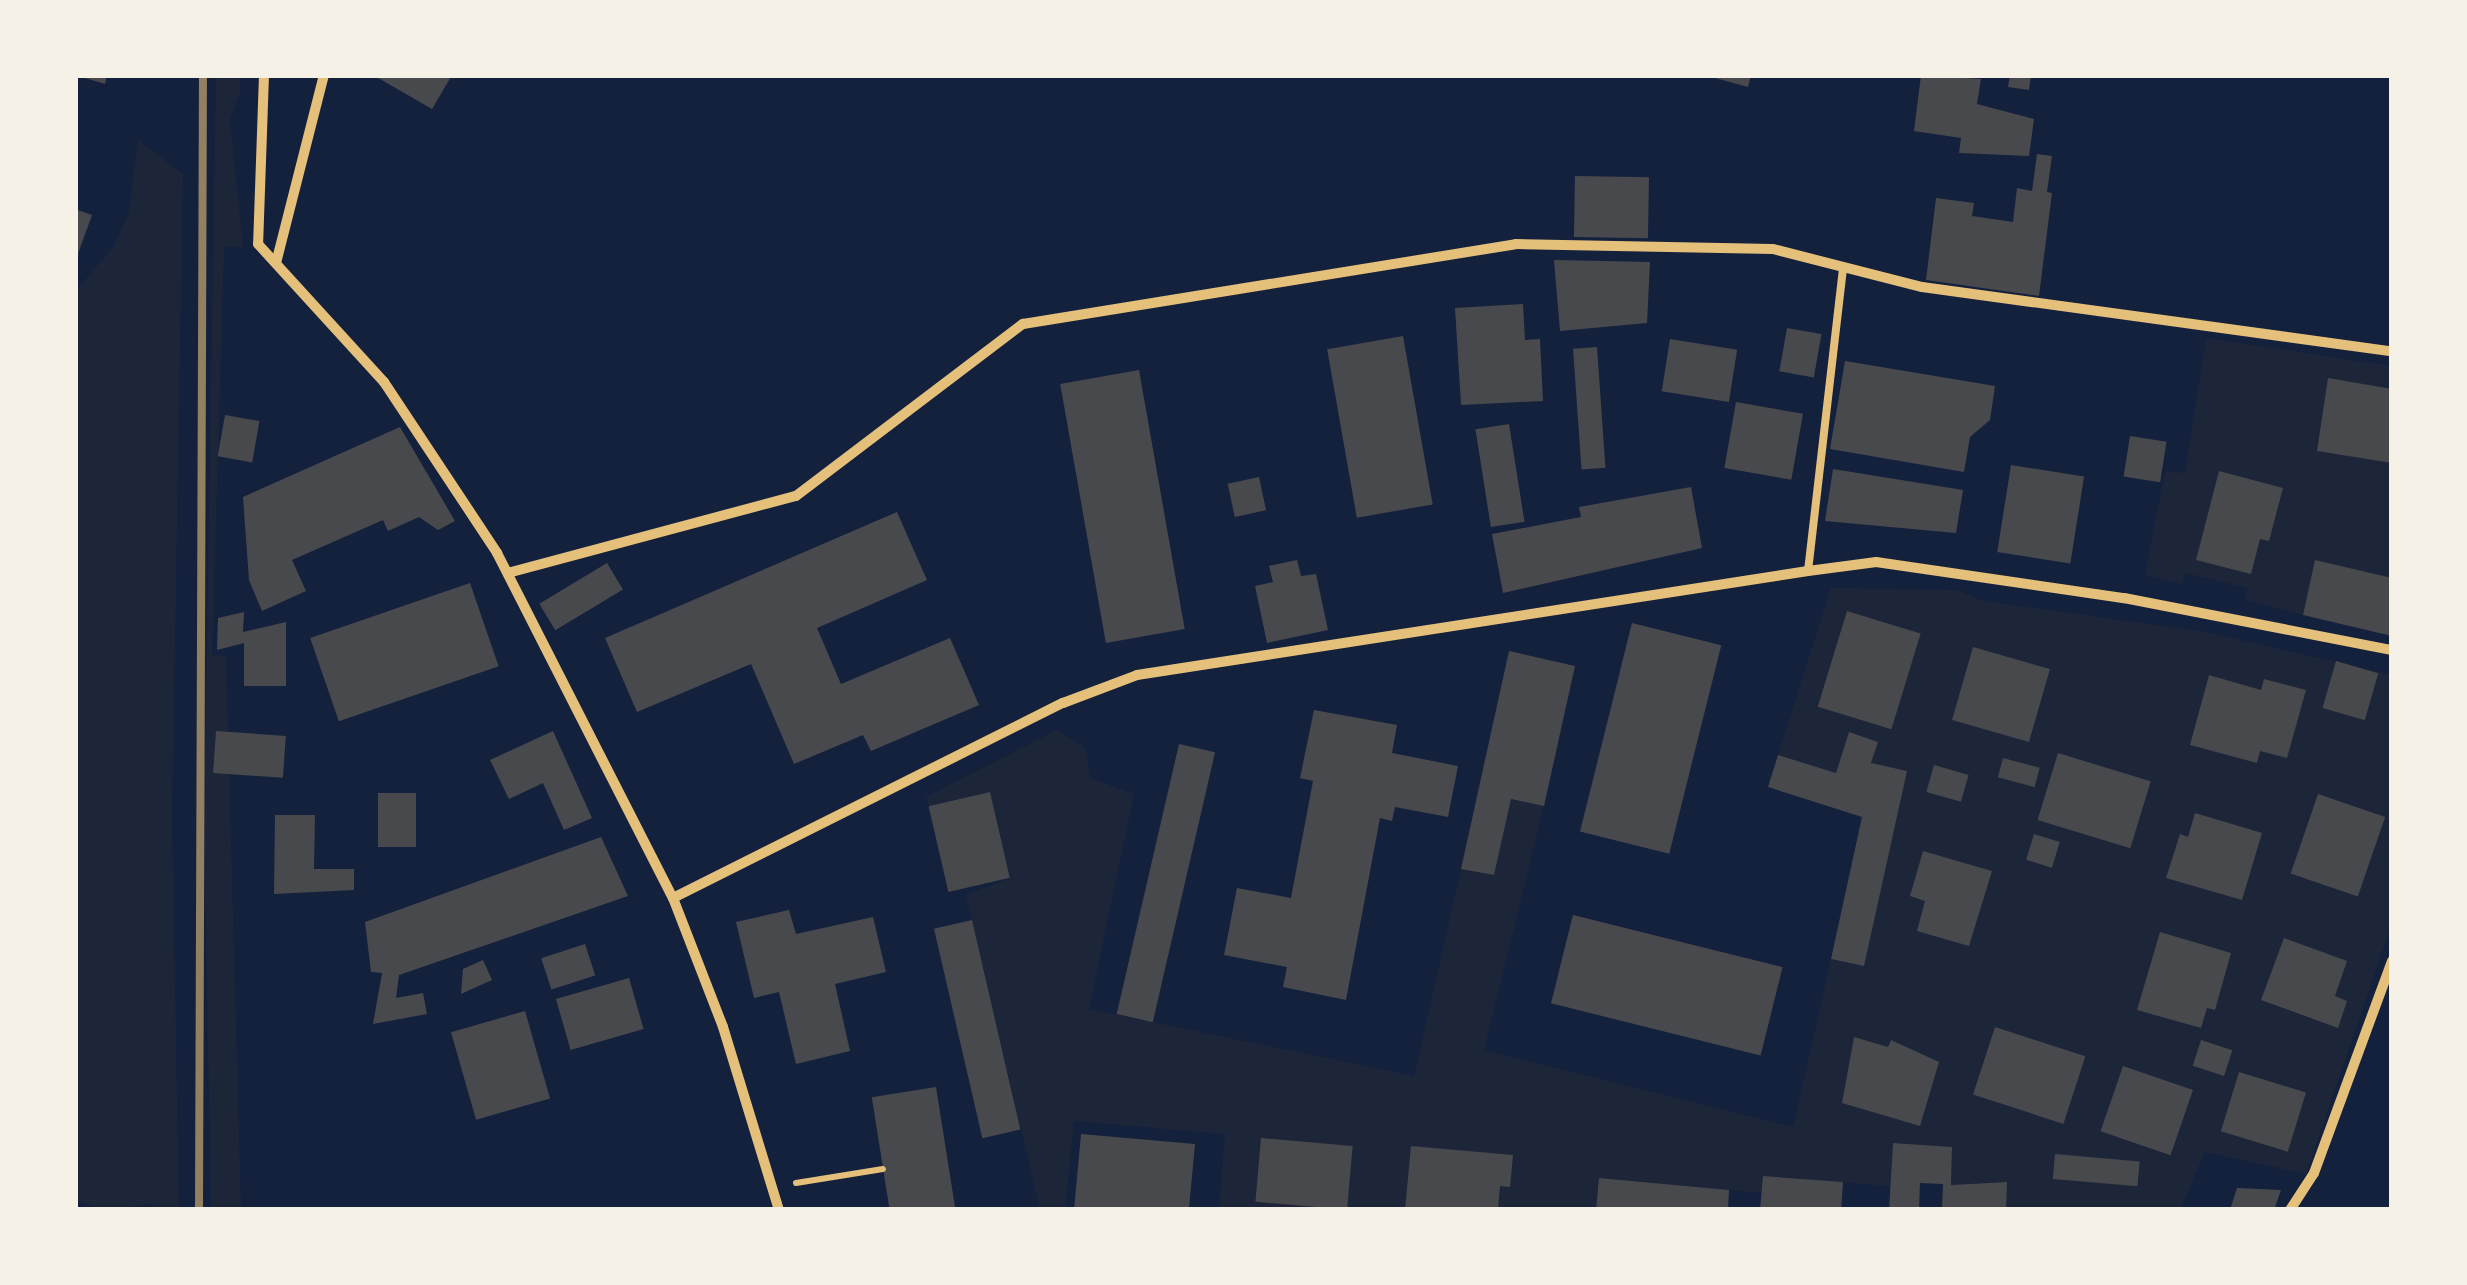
<!DOCTYPE html>
<style>
body{margin:0}
#map{position:relative;width:2467px;height:1285px;overflow:hidden;background:#14213d;font-family:"Crimson Pro",serif}
div>[style]{position:absolute}
.green>*{inset:0;background:#1d2539}
.building>*{inset:0;background:#48494c;transform-origin:0 0}
.path>*{height:6px;margin:-3px;padding:0 3px;transform-origin:3px;border-radius:3px;background:#e5c07b}
.service>*{height:8px;margin:-4px;padding:0 4px;transform-origin:4px;border-radius:4px;background:#e5c07b}
.minor>*{height:10px;margin:-5px;padding:0 5px;transform-origin:5px;border-radius:5px;background:#e5c07b}
.rail>*{height:8px;margin:-4px;padding:0 4px;transform-origin:4px;border-radius:4px;background:#918062}
span{translate:-50% -50%;white-space:nowrap;text-align:center;line-height:1.15;-webkit-text-stroke:9px #f6f1e7;paint-order:stroke}
.frame{position:absolute;inset:0;border:78px solid #f6f1e7;pointer-events:none}
</style>
<div id="map">
<div class="green">
<div style="clip-path:polygon(216px 75px,239px 75px,241px 89px,230px 120px,243px 247px,224px 247px,212px 655px,226px 656px,241px 1210px,211px 1210px,204px 821px)"></div>
<div style="clip-path:polygon(138px 140px,183px 174px,172px 816px,179px 1210px,152px 1210px,151px 1204px,107px 1210px,75px 1200px,75px 292px,114px 246px,129px 212px)"></div>
<div style="clip-path:polygon(2206px 338px,2392px 366px,2392px 578px,2316px 561px,2303px 615px,2245px 600px,2248px 588px,2186px 573px,2182px 584px,2145px 575px,2165px 471px,2185px 473px)"></div>
<div style="clip-path:polygon(1831px 588px,1957px 590px,1983px 601px,2206px 632px,2392px 675px,2392px 923px,2306px 1174px,2205px 1152px,2180px 1210px,2012px 1210px,2006px 1207px,2006px 1182px,1951px 1185px,1952px 1147px,1893px 1143px,1891px 1186px,1763px 1176px,1762px 1193px,1600px 1178px,1596px 1210px,1219px 1210px,1225px 1134px,1074px 1121px,1065px 1210px,1040px 1210px,966px 895px,1010px 878px,990px 793px,929px 806px,926px 797px,1057px 730px,1086px 749px,1090px 778px,1134px 794px,1089px 1009px,1414px 1076px,1461px 869px,1494px 875px,1511px 799px,1544px 806px,1484px 1050px,1793px 1127px,1831px 959px,1863px 966px,1871px 763px,1878px 742px,1849px 733px,1836px 773px,1778px 755px)"></div>
</div>
<div class="building">
<div style="clip-path:polygon(75px 75px,107px 75px,105px 84px)"></div>
<div style="clip-path:polygon(373px 75px,452px 75px,432px 109px)"></div>
<div style="clip-path:polygon(1704px 75px,1751px 75px,1748px 87px)"></div>
<div style="clip-path:polygon(1921px 75px,1981px 79px,1977px 104px,2034px 119px,2029px 156px,1959px 153px,1961px 138px,1914px 131px)"></div>
<div style="clip-path:polygon(2010px 75px,2031px 75px,2029px 90px,2008px 87px)"></div>
<div style="clip-path:polygon(2037px 154px,2052px 156px,2047px 192px,2052px 193px,2039px 296px,1926px 280px,1936px 198px,1974px 203px,1972px 216px,2013px 222px,2017px 188px,2032px 191px)"></div>
<div style="left:1575px;top:176px;width:74px;height:61px;rotate:1deg"></div>
<div style="clip-path:polygon(75px 209px,92px 215px,75px 262px)"></div>
<div style="clip-path:polygon(1554px 260px,1650px 262px,1647px 323px,1560px 331px)"></div>
<div style="clip-path:polygon(1523px 304px,1525px 340px,1540px 339px,1543px 401px,1461px 405px,1455px 308px)"></div>
<div style="left:1787px;top:328px;width:35px;height:44px;rotate:10deg"></div>
<div style="left:1403px;top:336px;width:171px;height:77px;rotate:80deg"></div>
<div style="left:1670px;top:339px;width:68px;height:53px;rotate:9deg"></div>
<div style="left:1597px;top:347px;width:121px;height:24px;rotate:86deg"></div>
<div style="clip-path:polygon(1845px 361px,1995px 386px,1990px 420px,1970px 437px,1964px 472px,1830px 449px)"></div>
<div style="left:1139px;top:370px;width:263px;height:80px;rotate:80deg"></div>
<div style="clip-path:polygon(2328px 378px,2392px 389px,2392px 463px,2317px 451px)"></div>
<div style="left:1736px;top:402px;width:68px;height:67px;rotate:10deg"></div>
<div style="left:225px;top:415px;width:35px;height:42px;rotate:10deg"></div>
<div style="left:1509px;top:424px;width:99px;height:34px;rotate:81deg"></div>
<div style="clip-path:polygon(400px 427px,455px 521px,438px 530px,419px 517px,388px 531px,383px 520px,292px 560px,306px 591px,262px 611px,249px 580px,243px 497px)"></div>
<div style="left:2130px;top:436px;width:37px;height:41px;rotate:9deg"></div>
<div style="left:2011px;top:465px;width:74px;height:88px;rotate:9deg"></div>
<div style="clip-path:polygon(1833px 469px,1963px 490px,1956px 533px,1825px 521px)"></div>
<div style="clip-path:polygon(2219px 471px,2283px 488px,2269px 541px,2260px 539px,2251px 574px,2196px 560px)"></div>
<div style="left:1259px;top:477px;width:34px;height:32px;rotate:78deg"></div>
<div style="clip-path:polygon(1691px 487px,1702px 548px,1503px 593px,1492px 534px,1581px 517px,1579px 507px)"></div>
<div style="clip-path:polygon(897px 512px,927px 580px,817px 628px,841px 684px,950px 638px,979px 705px,871px 751px,863px 735px,794px 764px,751px 664px,637px 712px,605px 638px)"></div>
<div style="clip-path:polygon(1297px 560px,1301px 576px,1316px 574px,1328px 630px,1267px 643px,1255px 586px,1273px 582px,1269px 566px)"></div>
<div style="clip-path:polygon(2315px 560px,2392px 578px,2392px 636px,2303px 615px)"></div>
<div style="left:607px;top:563px;width:31px;height:79px;rotate:59deg"></div>
<div style="left:470px;top:583px;width:88px;height:169px;rotate:71deg"></div>
<div style="left:1847px;top:611px;width:77px;height:100px;rotate:17deg"></div>
<div style="clip-path:polygon(244px 612px,243px 632px,286px 622px,286px 686px,244px 686px,244px 643px,217px 650px,218px 618px)"></div>
<div style="left:1632px;top:623px;width:92px;height:215px;rotate:14deg"></div>
<div style="left:1973px;top:647px;width:80px;height:76px;rotate:16deg"></div>
<div style="clip-path:polygon(1509px 651px,1575px 666px,1544px 806px,1511px 799px,1494px 875px,1461px 869px)"></div>
<div style="left:2336px;top:661px;width:44px;height:49px;rotate:16deg"></div>
<div style="clip-path:polygon(2209px 675px,2261px 690px,2264px 679px,2306px 690px,2287px 758px,2260px 751px,2257px 763px,2190px 745px)"></div>
<div style="clip-path:polygon(1314px 710px,1397px 725px,1392px 753px,1458px 766px,1448px 817px,1395px 807px,1392px 821px,1380px 818px,1346px 1000px,1283px 987px,1287px 967px,1224px 955px,1237px 888px,1291px 898px,1313px 781px,1300px 778px)"></div>
<div style="left:216px;top:731px;width:70px;height:42px;rotate:4deg"></div>
<div style="clip-path:polygon(553px 731px,592px 818px,564px 830px,543px 783px,509px 799px,490px 760px)"></div>
<div style="clip-path:polygon(1849px 732px,1878px 742px,1871px 763px,1907px 771px,1864px 966px,1831px 959px,1862px 817px,1768px 787px,1778px 755px,1836px 773px)"></div>
<div style="left:1179px;top:744px;width:37px;height:277px;rotate:13deg"></div>
<div style="left:2058px;top:753px;width:97px;height:70px;rotate:17deg"></div>
<div style="left:2003px;top:758px;width:38px;height:20px;rotate:15deg"></div>
<div style="left:1934px;top:765px;width:36px;height:28px;rotate:16deg"></div>
<div style="left:990px;top:792px;width:88px;height:63px;rotate:77deg"></div>
<div style="left:378px;top:793px;width:38px;height:54px"></div>
<div style="left:2318px;top:794px;width:71px;height:84px;rotate:19deg"></div>
<div style="clip-path:polygon(2195px 813px,2262px 833px,2242px 900px,2166px 878px,2180px 834px,2188px 837px)"></div>
<div style="clip-path:polygon(275px 815px,315px 815px,314px 869px,354px 869px,354px 890px,274px 894px)"></div>
<div style="left:2034px;top:834px;width:27px;height:27px;rotate:17deg"></div>
<div style="clip-path:polygon(601px 837px,628px 896px,399px 975px,396px 998px,423px 993px,427px 1014px,373px 1024px,382px 973px,371px 972px,365px 922px)"></div>
<div style="clip-path:polygon(1923px 851px,1992px 871px,1969px 946px,1917px 931px,1925px 901px,1910px 896px)"></div>
<div style="clip-path:polygon(789px 910px,796px 934px,873px 917px,886px 972px,835px 984px,850px 1051px,796px 1064px,779px 992px,754px 998px,736px 922px)"></div>
<div style="left:1573px;top:915px;width:216px;height:91px;rotate:14deg"></div>
<div style="left:972px;top:920px;width:215px;height:39px;rotate:77deg"></div>
<div style="clip-path:polygon(2160px 932px,2231px 953px,2215px 1010px,2207px 1008px,2201px 1028px,2137px 1010px)"></div>
<div style="clip-path:polygon(2284px 938px,2347px 961px,2335px 996px,2347px 1001px,2338px 1028px,2261px 1000px)"></div>
<div style="left:585px;top:944px;width:33px;height:46px;rotate:72deg"></div>
<div style="clip-path:polygon(483px 960px,492px 980px,461px 994px,463px 969px)"></div>
<div style="left:629px;top:978px;width:53px;height:76px;rotate:74deg"></div>
<div style="left:525px;top:1011px;width:91px;height:77px;rotate:74deg"></div>
<div style="left:1995px;top:1027px;width:95px;height:71px;rotate:18deg"></div>
<div style="clip-path:polygon(1854px 1037px,1888px 1047px,1891px 1040px,1939px 1062px,1920px 1126px,1842px 1103px)"></div>
<div style="left:2201px;top:1040px;width:33px;height:27px;rotate:18deg"></div>
<div style="left:2123px;top:1066px;width:74px;height:69px;rotate:19deg"></div>
<div style="left:2239px;top:1072px;width:70px;height:62px;rotate:17deg"></div>
<div style="left:936px;top:1087px;width:125px;height:65px;rotate:81deg"></div>
<div style="clip-path:polygon(1081px 1134px,1195px 1144px,1189px 1208px,1074px 1210px)"></div>
<div style="left:1261px;top:1138px;width:92px;height:64px;rotate:5deg"></div>
<div style="clip-path:polygon(1893px 1143px,1952px 1147px,1951px 1185px,2007px 1182px,2006px 1210px,1942px 1210px,1943px 1184px,1920px 1183px,1919px 1210px,1889px 1210px)"></div>
<div style="clip-path:polygon(1411px 1146px,1513px 1155px,1510px 1187px,1500px 1186px,1498px 1210px,1405px 1210px)"></div>
<div style="left:2055px;top:1154px;width:85px;height:25px;rotate:5deg"></div>
<div style="clip-path:polygon(1763px 1176px,1843px 1182px,1841px 1210px,1760px 1210px)"></div>
<div style="clip-path:polygon(1599px 1178px,1729px 1190px,1728px 1210px,1596px 1210px)"></div>
<div style="clip-path:polygon(2237px 1188px,2281px 1190px,2274px 1210px,2230px 1210px)"></div>
</div>
<div class="path">
<div style="left:796px;top:1183px;width:88px;rotate:-9.1deg"></div>
</div>
<div class="service">
<div style="left:1808px;top:571px;width:306px;rotate:-83.4deg"></div>
</div>
<div class="minor">
<div style="left:264px;top:75px;width:169px;rotate:92deg"></div>
<div style="left:258px;top:244px;width:187px;rotate:47.6deg"></div>
<div style="left:384px;top:382px;width:205px;rotate:56.5deg"></div>
<div style="left:497px;top:553px;width:387px;rotate:63deg"></div>
<div style="left:673px;top:898px;width:138px;rotate:68.8deg"></div>
<div style="left:723px;top:1027px;width:191px;rotate:73deg"></div>
<div style="left:276px;top:263px;width:194px;rotate:-75.7deg"></div>
<div style="left:508px;top:573px;width:298px;rotate:-15deg"></div>
<div style="left:796px;top:496px;width:285px;rotate:-37.2deg"></div>
<div style="left:1023px;top:324px;width:499px;rotate:-9.2deg"></div>
<div style="left:1516px;top:244px;width:257px;rotate:1.1deg"></div>
<div style="left:1773px;top:249px;width:154px;rotate:14.3deg"></div>
<div style="left:1922px;top:287px;width:474px;rotate:7.8deg"></div>
<div style="left:673px;top:898px;width:436px;rotate:-26.6deg"></div>
<div style="left:1063px;top:703px;width:79px;rotate:-20.7deg"></div>
<div style="left:1137px;top:675px;width:679px;rotate:-8.81deg"></div>
<div style="left:1808px;top:571px;width:69px;rotate:-7.5deg"></div>
<div style="left:1876px;top:562px;width:251px;rotate:8.3deg"></div>
<div style="left:2124px;top:598px;width:273px;rotate:11deg"></div>
<div style="left:2290px;top:1210px;width:44px;rotate:-57deg"></div>
<div style="left:2314px;top:1173px;width:226px;rotate:-69.8deg"></div>
</div>
<div class="rail">
<div style="left:199px;top:1210px;width:1135px;rotate:-89.8deg"></div>
</div>
<div class="frame"></div>
</div>
